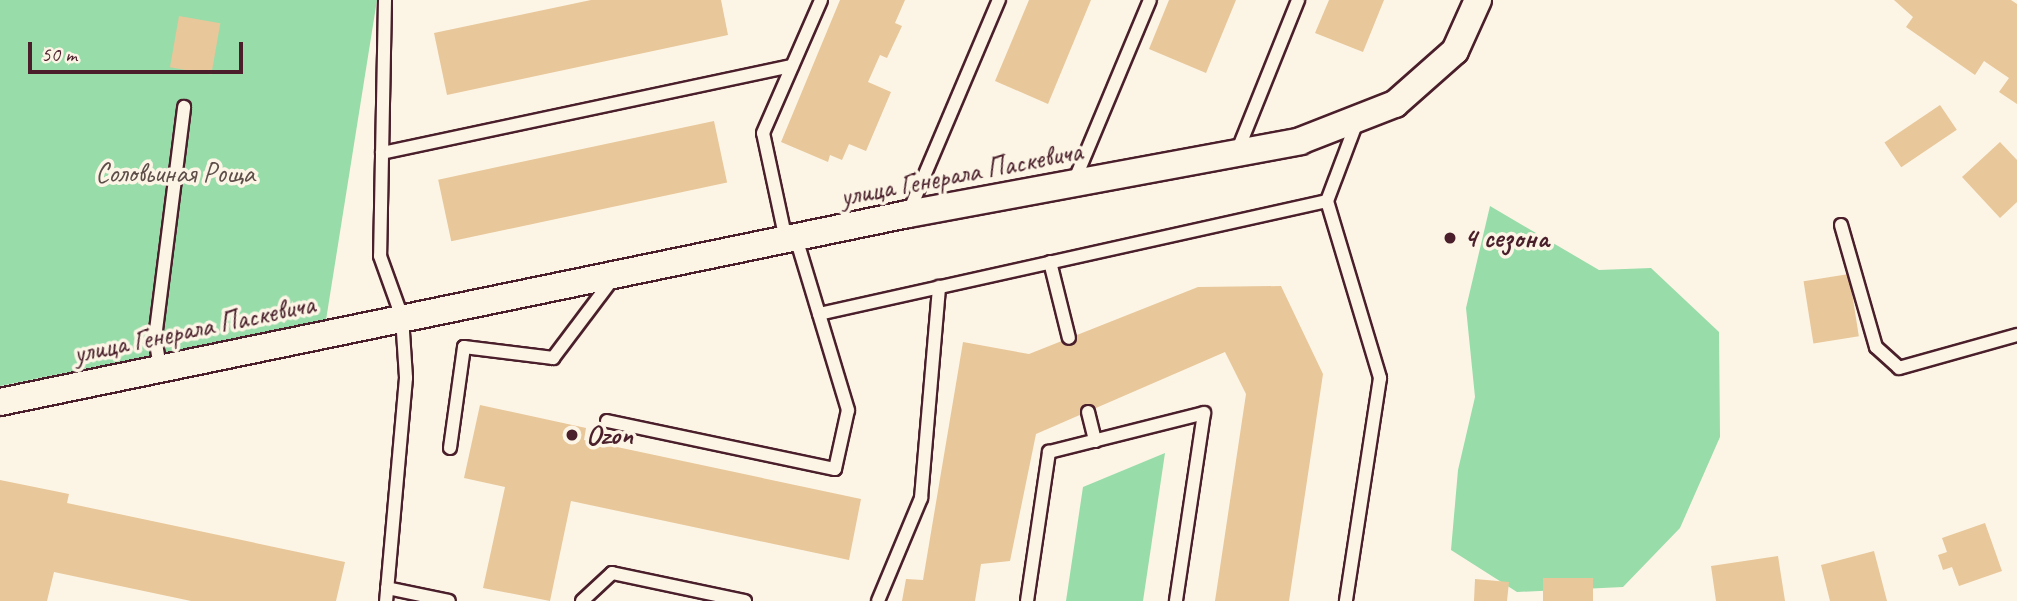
<!DOCTYPE html>
<meta charset="utf-8">
<style>
body{margin:0}
#map{position:relative;width:2017px;height:601px;overflow:hidden;background:#fcf5e5;font-family:Caveat,sans-serif}
div>[style]{position:absolute}
.green>*{inset:0;background:#98dca9}
.building>*{inset:0;background:#e8c79a;transform-origin:0 0}
.roads{filter:drop-shadow(2px 0 #4a1f2b) drop-shadow(-2px 0 #4a1f2b) drop-shadow(0 2px #4a1f2b) drop-shadow(0 -2px #4a1f2b)}
.service>*{height:12px;margin:-6px;padding:0 6px;transform-origin:6px;border-radius:6px;background:#fcf5e5}
.minor>*{height:26px;margin:-13px;padding:0 13px;transform-origin:13px;border-radius:13px;background:#fcf5e5}
.dots>*{width:19px;height:19px;translate:-50% -50%;box-sizing:border-box;border:4px solid #fcf5e5;border-radius:50%}
span{translate:-50% -50%;white-space:nowrap;text-align:center;line-height:1.15;-webkit-text-stroke:7px #fcf5e5;paint-order:stroke}
.park-label{font-size:28px;color:#5e4e4a}
.street-label{font-size:28px;color:#4a1f2b}
.poi-label{font-size:28px;color:#4a1f2b;font-weight:700}
.left{translate:0 -50%;text-align:left}
.scale{position:absolute;left:28px;top:42px;width:215px;height:32px;box-sizing:border-box;border:4px solid #4a1f2b;border-top:0;padding-left:9px;font-size:21px;line-height:24px;white-space:nowrap;color:#4a1f2b;-webkit-text-stroke:5px #fcf5e5;paint-order:stroke}
</style>
<div id="map">
<div class="green">
<div style="clip-path:polygon(0 0,377px 0,326px 320px,0 386px)"></div>
<div style="clip-path:polygon(1490px 206px,1599px 270px,1651px 268px,1719px 332px,1720px 437px,1680px 528px,1623px 587px,1517px 592px,1451px 550px,1458px 470px,1475px 397px,1466px 308px)"></div>
<div style="clip-path:polygon(1165px 453px,1143px 601px,1066px 601px,1083px 487px)"></div>
</div>
<div class="building">
<div style="clip-path:polygon(591px 0,721px 0,728px 35px,447px 95px,434px 33px)"></div>
<div style="clip-path:polygon(840px 0,905px 0,895px 23px,902px 26px,887px 58px,880px 55px,868px 82px,891px 92px,866px 151px,849px 144px,842px 160px,830px 155px,828px 162px,781px 142px)"></div>
<div style="clip-path:polygon(1029px 0,1091px 0,1048px 104px,995px 81px)"></div>
<div style="clip-path:polygon(1169px 0,1236px 0,1206px 73px,1149px 49px)"></div>
<div style="clip-path:polygon(1329px 0,1384px 0,1363px 52px,1315px 33px)"></div>
<div style="clip-path:polygon(1894px 0,2011px 0,2017px 4px,2017px 104px,1999px 92px,2009px 78px,1984px 61px,1975px 75px,1906px 27px,1913px 17px)"></div>
<div style="left:179px;top:16px;width:42px;height:52px;rotate:10deg"></div>
<div style="left:1940px;top:105px;width:30px;height:67px;rotate:56deg"></div>
<div style="left:714px;top:121px;width:63px;height:282px;rotate:78deg"></div>
<div style="clip-path:polygon(2000px 142px,2017px 160px,2017px 202px,2000px 218px,1962px 177px)"></div>
<div style="left:1849px;top:274px;width:63px;height:46px;rotate:81deg"></div>
<div style="clip-path:polygon(1281px 286px,1323px 374px,1289px 601px,1215px 601px,1246px 394px,1225px 352px,1036px 434px,1010px 561px,981px 564px,975px 601px,902px 601px,906px 579px,923px 580px,963px 342px,1029px 354px,1198px 287px)"></div>
<div style="clip-path:polygon(480px 405px,586px 428px,584px 440px,861px 499px,849px 560px,571px 501px,550px 601px,483px 588px,505px 487px,464px 478px)"></div>
<div style="clip-path:polygon(0 480px,69px 494px,67px 503px,345px 562px,336px 601px,191px 601px,54px 572px,47px 601px,0 601px)"></div>
<div style="clip-path:polygon(1985px 523px,2002px 571px,1959px 586px,1952px 567px,1943px 570px,1938px 555px,1947px 552px,1942px 538px)"></div>
<div style="clip-path:polygon(1874px 551px,1887px 601px,1830px 601px,1821px 565px)"></div>
<div style="clip-path:polygon(1778px 556px,1785px 601px,1716px 601px,1711px 566px)"></div>
<div style="left:1593px;top:578px;width:23px;height:50px;rotate:90deg"></div>
<div style="clip-path:polygon(1475px 579px,1509px 582px,1507px 601px,1474px 601px)"></div>
</div>
<div class="roads">
<div class="service">
<div style="left:385px;top:0;width:256px;rotate:91.1deg"></div>
<div style="left:380px;top:256px;width:65px;rotate:70.2deg"></div>
<div style="left:402px;top:317px;width:61px;rotate:86.2deg"></div>
<div style="left:406px;top:378px;width:224px;rotate:95.1deg"></div>
<div style="left:1237px;top:152px;width:164px;rotate:-68.1deg"></div>
<div style="left:382px;top:153px;width:419px;rotate:-12deg"></div>
<div style="left:1073px;top:184px;width:199px;rotate:-67.3deg"></div>
<div style="left:1327px;top:201px;width:88px;rotate:-69.3deg"></div>
<div style="left:908px;top:214px;width:233px;rotate:-67deg"></div>
<div style="left:1841px;top:225px;width:127px;rotate:74deg"></div>
<div style="left:1876px;top:347px;width:31px;rotate:42deg"></div>
<div style="left:1899px;top:368px;width:123px;rotate:-15.6deg"></div>
<div style="left:786px;top:240px;width:109px;rotate:-102.1deg"></div>
<div style="left:763px;top:133px;width:145px;rotate:-66.4deg"></div>
<div style="left:1050px;top:262px;width:78px;rotate:76deg"></div>
<div style="left:819px;top:314px;width:520px;rotate:-12.54deg"></div>
<div style="left:1327px;top:201px;width:185px;rotate:73.3deg"></div>
<div style="left:1380px;top:378px;width:226px;rotate:98.7deg"></div>
<div style="left:160px;top:368px;width:30px;rotate:-99deg"></div>
<div style="left:155px;top:338px;width:233px;rotate:-82.8deg"></div>
<div style="left:1088px;top:412px;width:30px;rotate:76deg"></div>
<div style="left:607px;top:421px;width:233px;rotate:11.9deg"></div>
<div style="left:835px;top:469px;width:60px;rotate:-77.6deg"></div>
<div style="left:848px;top:410px;width:180px;rotate:-106.8deg"></div>
<div style="left:450px;top:448px;width:102px;rotate:-82.1deg"></div>
<div style="left:464px;top:347px;width:90px;rotate:7deg"></div>
<div style="left:553px;top:358px;width:101px;rotate:-53deg"></div>
<div style="left:387px;top:588px;width:63px;rotate:11.8deg"></div>
<div style="left:582px;top:601px;width:41px;rotate:-43deg"></div>
<div style="left:612px;top:573px;width:136px;rotate:11.9deg"></div>
<div style="left:878px;top:601px;width:112px;rotate:-67.3deg"></div>
<div style="left:921px;top:498px;width:212px;rotate:-85.1deg"></div>
<div style="left:1027px;top:601px;width:151px;rotate:-81.6deg"></div>
<div style="left:1049px;top:452px;width:160px;rotate:-14.1deg"></div>
<div style="left:1204px;top:413px;width:190px;rotate:98.5deg"></div>
</div>
<div class="minor">
<div style="left:0;top:402px;width:927px;rotate:-11.7deg"></div>
<div style="left:908px;top:214px;width:399px;rotate:-10.5deg"></div>
<div style="left:1300px;top:141px;width:102px;rotate:-21.3deg"></div>
<div style="left:1395px;top:104px;width:80px;rotate:-41.5deg"></div>
<div style="left:1455px;top:51px;width:56px;rotate:-65.7deg"></div>
</div>
</div>
<div class="dots">
<div style="left:1450px;top:238px;background:#4a1f2b"></div>
<div style="left:572px;top:435px;background:#4a1f2b"></div>
</div>
<div class="park-label">
<span style="left:175px;top:173px">Соловьиная Роща</span>
</div>
<div class="street-label">
<span style="left:961px;top:174px;rotate:-11deg">улица Генерала Паскевича</span>
<span style="left:194px;top:329px;rotate:-12deg">улица Генерала Паскевича</span>
</div>
<div class="poi-label">
<span class="left" style="left:1464px;top:238px">4 сезона</span>
<span class="left" style="left:586px;top:435px">Ozon</span>
</div>
<div class="scale">50 m</div>
</div>
